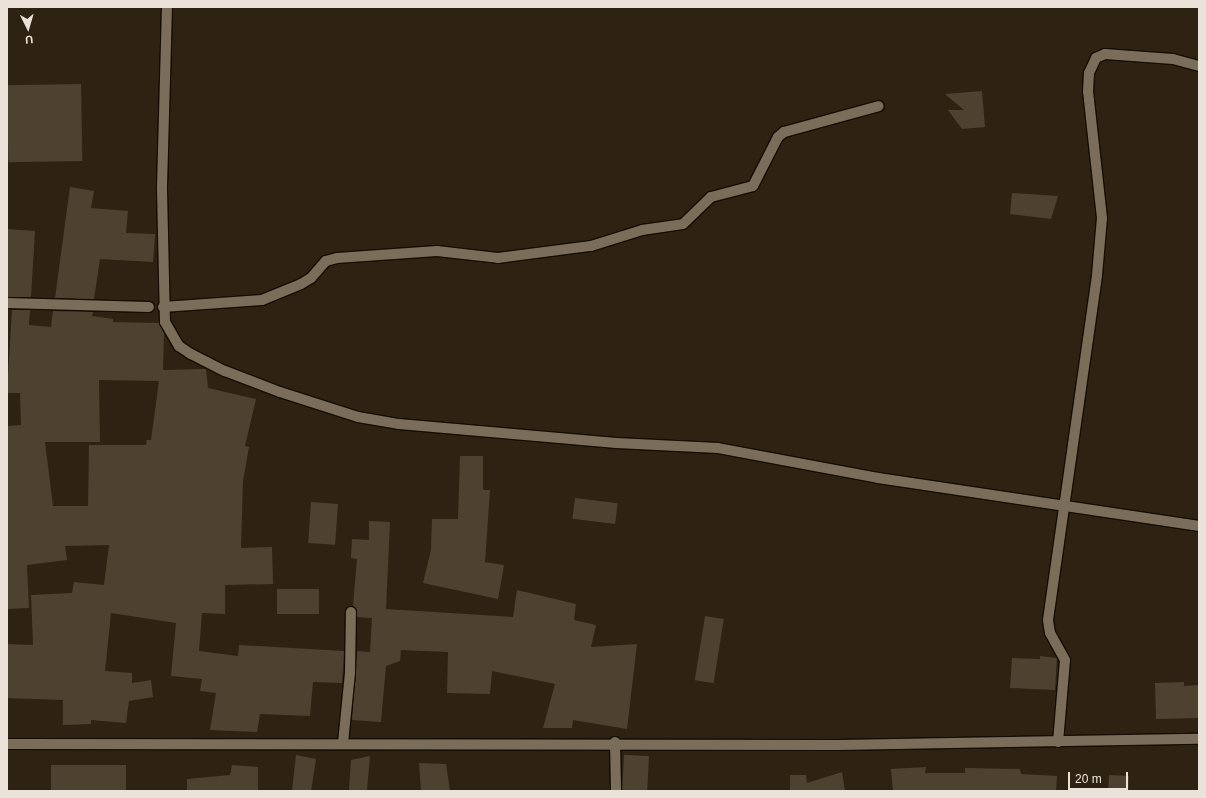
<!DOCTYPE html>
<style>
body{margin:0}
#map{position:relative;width:1206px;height:798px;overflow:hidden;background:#2e2313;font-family:Helvetica,sans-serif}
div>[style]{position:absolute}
.building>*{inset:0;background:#4d4130;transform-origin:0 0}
.roads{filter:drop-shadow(1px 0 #160c01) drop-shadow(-1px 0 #160c01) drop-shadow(0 1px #160c01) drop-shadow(0 -1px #160c01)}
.lane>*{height:10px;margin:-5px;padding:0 5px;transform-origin:5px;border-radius:5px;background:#7a6d5a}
.street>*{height:10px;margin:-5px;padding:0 5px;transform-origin:5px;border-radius:5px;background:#7a6d5a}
span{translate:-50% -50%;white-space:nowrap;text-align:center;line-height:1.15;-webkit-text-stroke:3.5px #2e2313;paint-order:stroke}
.frame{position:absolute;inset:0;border:8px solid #ebe3d9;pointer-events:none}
.north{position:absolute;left:8px;top:8px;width:40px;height:40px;-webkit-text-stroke:3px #2e2313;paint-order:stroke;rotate:175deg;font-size:11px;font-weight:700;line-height:16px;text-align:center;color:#ebe3d9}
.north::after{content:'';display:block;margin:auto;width:14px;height:18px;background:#ebe3d9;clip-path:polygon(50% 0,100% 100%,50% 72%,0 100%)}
.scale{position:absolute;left:1068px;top:772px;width:60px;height:18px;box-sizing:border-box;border:2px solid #ebe3d9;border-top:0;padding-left:5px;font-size:12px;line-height:14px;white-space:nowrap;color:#ebe3d9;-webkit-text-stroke:3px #2e2313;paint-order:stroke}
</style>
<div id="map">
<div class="building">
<div style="left:81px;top:84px;width:77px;height:74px;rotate:89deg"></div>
<div style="clip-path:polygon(982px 91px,985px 127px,962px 129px,948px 110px,964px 110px,945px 94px)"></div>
<div style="clip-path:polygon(70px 187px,94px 191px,91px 208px,128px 211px,126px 233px,155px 234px,153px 262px,100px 259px,94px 299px,55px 298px)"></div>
<div style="clip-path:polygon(1012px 193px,1058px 196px,1051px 219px,1010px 214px)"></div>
<div style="clip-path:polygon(7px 229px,35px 231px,31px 297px,7px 297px)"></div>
<div style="clip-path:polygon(evenodd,7px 310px,30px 310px,29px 325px,51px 327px,53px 311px,93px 312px,92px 316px,113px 319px,113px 322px,159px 323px,164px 333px,163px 370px,206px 369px,208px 388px,256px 399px,245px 446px,249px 447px,243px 481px,241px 548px,272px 547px,273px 584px,225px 585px,225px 614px,202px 613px,199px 651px,238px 656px,239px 645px,344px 651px,342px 683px,313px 682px,310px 716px,260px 714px,257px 732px,210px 730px,216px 693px,200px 691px,202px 679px,171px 676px,176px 623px,111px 613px,105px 671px,132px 673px,132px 683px,151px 680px,153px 697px,129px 701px,126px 723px,91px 720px,91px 724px,63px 725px,63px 700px,7px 698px,7px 644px,33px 645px,31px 595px,72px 593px,74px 582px,104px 585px,109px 545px,65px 546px,67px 560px,27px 565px,29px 608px,7px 609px,7px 426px,21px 425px,20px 393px,7px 393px,12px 310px,7px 310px,99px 380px,159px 381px,151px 440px,147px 440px,146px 445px,89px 445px,88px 506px,53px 506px,45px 442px,100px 442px,99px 380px)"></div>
<div style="clip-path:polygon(460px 456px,483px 456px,483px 490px,490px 490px,485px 562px,504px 565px,498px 599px,423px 583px,431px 550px,432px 519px,458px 519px)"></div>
<div style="left:575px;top:498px;width:43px;height:21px;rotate:7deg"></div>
<div style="left:311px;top:502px;width:27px;height:41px;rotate:4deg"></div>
<div style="clip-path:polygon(369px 521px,390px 522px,386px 609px,513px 617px,517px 590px,576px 604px,574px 620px,596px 625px,591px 647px,637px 644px,627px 729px,573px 720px,572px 728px,543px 728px,555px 684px,492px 671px,490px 694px,447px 693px,448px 652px,401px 650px,400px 661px,386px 666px,381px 722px,352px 720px,357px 651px,370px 652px,372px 618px,357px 617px,353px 606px,357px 559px,351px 558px,352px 539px,369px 540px)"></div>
<div style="left:277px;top:589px;width:42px;height:25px"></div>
<div style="left:705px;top:616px;width:19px;height:65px;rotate:9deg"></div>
<div style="clip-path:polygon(1040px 656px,1057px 658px,1055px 690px,1010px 688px,1012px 658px,1040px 659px)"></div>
<div style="clip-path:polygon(1184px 682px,1184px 686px,1199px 685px,1199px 718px,1156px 719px,1155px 683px)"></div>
<div style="clip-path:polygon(296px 755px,316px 759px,311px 791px,292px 791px)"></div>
<div style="clip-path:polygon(370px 756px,367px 790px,349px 790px,351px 760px)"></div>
<div style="left:649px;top:756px;width:35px;height:25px;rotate:93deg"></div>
<div style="clip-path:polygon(419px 763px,446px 764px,450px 791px,421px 791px)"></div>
<div style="left:126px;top:765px;width:26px;height:75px;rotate:90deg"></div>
<div style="clip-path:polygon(232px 765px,258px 767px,258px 791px,187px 791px,187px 779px,230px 775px)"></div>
<div style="clip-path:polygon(926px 767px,925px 773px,965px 773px,965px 768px,1020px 769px,1021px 774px,1057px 776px,1056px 791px,893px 791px,891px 769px)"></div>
<div style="clip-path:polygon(842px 772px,845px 791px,790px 791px,790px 775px,806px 775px,807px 783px)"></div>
<div style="left:1109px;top:775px;width:20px;height:16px;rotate:3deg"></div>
</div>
<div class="roads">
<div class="lane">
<div style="left:167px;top:7px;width:183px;rotate:91.6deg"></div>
<div style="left:162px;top:190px;width:132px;rotate:88.7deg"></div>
<div style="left:165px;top:322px;width:28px;rotate:60deg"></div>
<div style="left:179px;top:346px;width:14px;rotate:34deg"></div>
<div style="left:191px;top:354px;width:38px;rotate:27deg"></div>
<div style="left:225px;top:371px;width:59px;rotate:20.9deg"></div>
</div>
<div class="street">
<div style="left:7px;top:303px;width:142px;rotate:1.6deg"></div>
<div style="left:163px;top:307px;width:99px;rotate:-4deg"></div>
<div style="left:262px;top:300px;width:42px;rotate:-22.3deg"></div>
<div style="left:301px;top:284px;width:12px;rotate:-31deg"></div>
<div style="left:311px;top:278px;width:23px;rotate:-49deg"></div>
<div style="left:326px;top:261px;width:11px;rotate:-15deg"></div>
<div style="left:337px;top:258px;width:100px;rotate:-4deg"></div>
<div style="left:437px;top:251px;width:61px;rotate:6.5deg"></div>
<div style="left:498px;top:258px;width:94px;rotate:-7.4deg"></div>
<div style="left:591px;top:246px;width:53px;rotate:-17.4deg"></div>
<div style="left:642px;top:230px;width:41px;rotate:-8.3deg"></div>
<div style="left:683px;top:224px;width:39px;rotate:-44deg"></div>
<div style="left:711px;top:197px;width:43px;rotate:-14.7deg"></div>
<div style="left:753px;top:186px;width:55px;rotate:-63deg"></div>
<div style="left:778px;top:137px;width:8px;rotate:-40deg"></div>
<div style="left:784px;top:132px;width:98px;rotate:-15.3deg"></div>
<div style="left:280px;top:392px;width:82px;rotate:17.8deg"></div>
<div style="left:358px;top:417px;width:42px;rotate:9.7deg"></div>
<div style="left:399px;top:424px;width:218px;rotate:5deg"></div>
<div style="left:616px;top:443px;width:102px;rotate:2.8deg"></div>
<div style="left:718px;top:448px;width:163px;rotate:10.6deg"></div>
<div style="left:878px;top:478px;width:325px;rotate:8.5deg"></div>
<div style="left:615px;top:742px;width:49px;rotate:88.8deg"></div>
<div style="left:1058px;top:742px;width:82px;rotate:-85.1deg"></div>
<div style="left:1065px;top:660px;width:31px;rotate:-119deg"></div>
<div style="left:1050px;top:633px;width:13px;rotate:-99deg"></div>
<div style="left:1048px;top:620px;width:348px;rotate:-81.9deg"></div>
<div style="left:1097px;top:275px;width:57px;rotate:-85deg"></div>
<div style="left:1102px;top:218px;width:127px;rotate:-96.3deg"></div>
<div style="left:1088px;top:92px;width:19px;rotate:-87deg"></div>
<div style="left:1089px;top:73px;width:17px;rotate:-65deg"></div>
<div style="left:1096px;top:58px;width:10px;rotate:-24deg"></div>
<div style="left:1105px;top:54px;width:68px;rotate:4.2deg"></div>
<div style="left:1173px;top:59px;width:27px;rotate:15deg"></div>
<div style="left:343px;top:743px;width:70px;rotate:-84.3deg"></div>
<div style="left:350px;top:673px;width:61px;rotate:-89.1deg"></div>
<div style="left:7px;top:744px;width:831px;rotate:0.07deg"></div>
<div style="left:838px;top:745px;width:361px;rotate:-1deg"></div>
</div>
</div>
<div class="frame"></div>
<div class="north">U</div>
<div class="scale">20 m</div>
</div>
